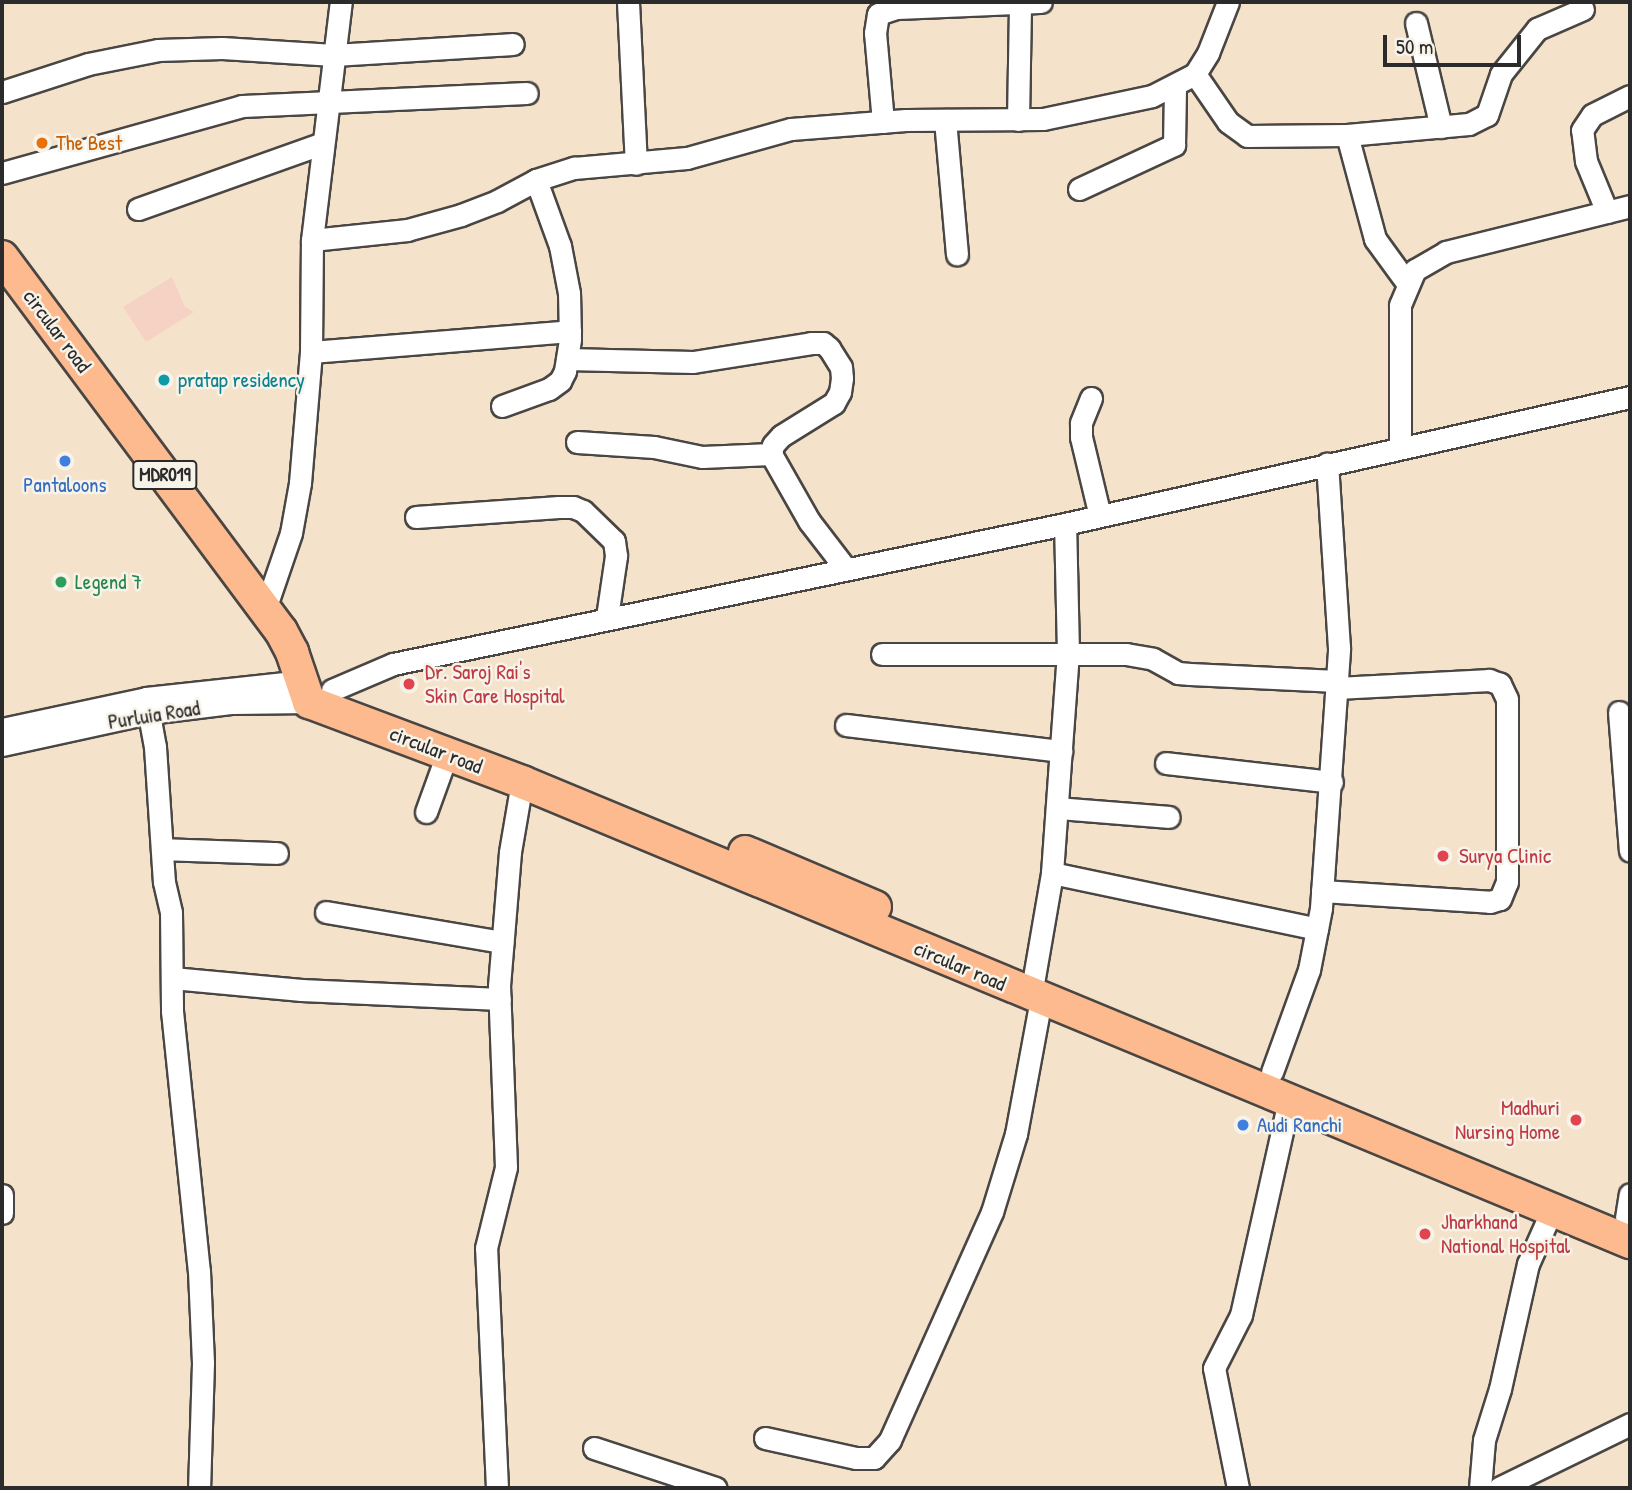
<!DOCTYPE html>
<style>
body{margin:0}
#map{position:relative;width:1632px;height:1490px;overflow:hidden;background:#f4e2cb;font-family:"Patrick Hand",sans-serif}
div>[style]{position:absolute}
.built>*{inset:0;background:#f6d2c4}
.roads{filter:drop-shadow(2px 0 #494643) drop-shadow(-2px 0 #494643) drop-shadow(0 2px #494643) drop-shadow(0 -2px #494643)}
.minor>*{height:21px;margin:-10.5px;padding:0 10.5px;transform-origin:10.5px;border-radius:10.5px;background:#fff}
.primary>*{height:32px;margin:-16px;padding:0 16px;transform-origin:16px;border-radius:16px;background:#fcba8e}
.dots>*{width:19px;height:19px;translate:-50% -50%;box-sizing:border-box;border:4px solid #f7f3e8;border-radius:50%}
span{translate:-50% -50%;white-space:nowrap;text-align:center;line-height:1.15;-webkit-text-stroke:5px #f7f3e8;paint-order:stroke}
.shield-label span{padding:2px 5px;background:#f7f3e8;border:2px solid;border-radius:5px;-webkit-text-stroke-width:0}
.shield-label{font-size:19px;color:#2b2b2b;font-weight:700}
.food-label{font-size:21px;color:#c56008}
.left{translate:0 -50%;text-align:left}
.street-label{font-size:21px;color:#2b2b2b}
.culture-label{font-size:21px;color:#0d838f}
.shop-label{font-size:21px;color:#366cbe}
.leisure-label{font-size:21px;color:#27864d}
.health-label{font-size:21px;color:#be3a42}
.right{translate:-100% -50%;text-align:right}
.frame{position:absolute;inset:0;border:4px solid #2b2b2b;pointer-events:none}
.scale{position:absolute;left:1383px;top:35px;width:138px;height:32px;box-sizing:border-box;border:4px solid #2b2b2b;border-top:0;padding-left:9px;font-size:21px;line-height:24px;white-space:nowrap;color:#2b2b2b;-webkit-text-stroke:5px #f7f3e8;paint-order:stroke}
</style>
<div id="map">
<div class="built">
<div style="clip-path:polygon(172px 277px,185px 307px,194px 312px,146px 342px,123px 307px)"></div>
</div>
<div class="roads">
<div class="minor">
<div style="left:628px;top:2px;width:162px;rotate:87.2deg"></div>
<div style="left:1416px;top:23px;width:107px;rotate:76.5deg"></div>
<div style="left:1195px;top:74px;width:58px;rotate:55.5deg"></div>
<div style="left:1228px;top:122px;width:24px;rotate:36deg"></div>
<div style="left:1247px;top:136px;width:100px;rotate:-0.6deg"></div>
<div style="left:1347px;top:135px;width:122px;rotate:-5.2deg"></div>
<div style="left:1469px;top:124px;width:20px;rotate:-27deg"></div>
<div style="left:1487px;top:115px;width:43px;rotate:-71.1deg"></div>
<div style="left:1501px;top:74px;width:58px;rotate:-51.3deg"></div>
<div style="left:1537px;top:29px;width:50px;rotate:-23.5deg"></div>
<div style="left:2px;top:92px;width:90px;rotate:-18deg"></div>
<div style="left:88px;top:64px;width:71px;rotate:-11.3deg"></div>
<div style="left:158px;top:50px;width:64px;rotate:-1.8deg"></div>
<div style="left:222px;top:48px;width:112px;rotate:3.6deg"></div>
<div style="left:334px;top:55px;width:179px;rotate:-3.5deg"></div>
<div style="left:945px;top:120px;width:135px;rotate:84.9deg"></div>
<div style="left:1018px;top:120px;width:117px;rotate:-89deg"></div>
<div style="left:883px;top:122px;width:89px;rotate:-95.1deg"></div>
<div style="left:875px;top:33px;width:19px;rotate:-81deg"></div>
<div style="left:878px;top:14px;width:19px;rotate:-18deg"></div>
<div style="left:896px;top:8px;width:145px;rotate:-2.4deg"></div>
<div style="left:1347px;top:135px;width:108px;rotate:74.9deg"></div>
<div style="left:1375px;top:239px;width:54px;rotate:54deg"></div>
<div style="left:2px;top:173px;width:249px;rotate:-15.6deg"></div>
<div style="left:242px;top:106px;width:285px;rotate:-2.6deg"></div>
<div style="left:1079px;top:189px;width:105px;rotate:-24.9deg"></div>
<div style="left:1174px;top:145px;width:59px;rotate:-89deg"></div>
<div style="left:138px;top:209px;width:196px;rotate:-19.6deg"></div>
<div style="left:1607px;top:212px;width:55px;rotate:-112.4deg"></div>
<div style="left:1586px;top:161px;width:31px;rotate:-97deg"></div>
<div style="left:1582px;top:130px;width:18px;rotate:-56deg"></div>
<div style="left:1592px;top:115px;width:42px;rotate:-26.6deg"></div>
<div style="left:312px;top:240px;width:96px;rotate:-6deg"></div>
<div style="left:407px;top:230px;width:56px;rotate:-15.5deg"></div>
<div style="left:461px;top:215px;width:39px;rotate:-21deg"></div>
<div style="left:497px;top:201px;width:44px;rotate:-28.3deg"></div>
<div style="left:536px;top:180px;width:40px;rotate:-18deg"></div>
<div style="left:574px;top:168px;width:113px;rotate:-5.1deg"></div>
<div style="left:687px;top:158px;width:108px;rotate:-15.6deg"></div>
<div style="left:791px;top:129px;width:115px;rotate:-4.5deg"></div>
<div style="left:906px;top:120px;width:137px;rotate:-0.4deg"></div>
<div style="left:1043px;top:119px;width:111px;rotate:-11.9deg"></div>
<div style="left:1152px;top:96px;width:48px;rotate:-27.1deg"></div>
<div style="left:1195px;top:74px;width:25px;rotate:-58deg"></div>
<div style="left:1208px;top:53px;width:55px;rotate:-68.6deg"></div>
<div style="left:311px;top:352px;width:260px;rotate:-4.6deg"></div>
<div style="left:567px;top:359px;width:126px;rotate:1.4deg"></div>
<div style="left:693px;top:362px;width:120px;rotate:-9.1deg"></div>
<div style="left:811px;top:343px;width:12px"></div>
<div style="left:823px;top:343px;width:8px;rotate:40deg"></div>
<div style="left:829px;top:348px;width:22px;rotate:58deg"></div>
<div style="left:841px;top:367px;width:11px;rotate:85deg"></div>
<div style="left:842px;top:378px;width:14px;rotate:98deg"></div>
<div style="left:840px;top:392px;width:13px;rotate:119deg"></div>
<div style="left:834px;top:403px;width:62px;rotate:148.1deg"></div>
<div style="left:781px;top:436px;width:12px;rotate:132deg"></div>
<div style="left:773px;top:445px;width:9px;rotate:103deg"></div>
<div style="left:771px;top:454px;width:77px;rotate:60.4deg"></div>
<div style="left:809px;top:521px;width:61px;rotate:52.4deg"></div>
<div style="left:1091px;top:398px;width:27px;rotate:112deg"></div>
<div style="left:1081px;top:423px;width:14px;rotate:90deg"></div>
<div style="left:1081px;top:437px;width:81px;rotate:76.5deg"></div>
<div style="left:502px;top:406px;width:50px;rotate:-19.9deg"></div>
<div style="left:549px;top:389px;width:14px;rotate:-36deg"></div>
<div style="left:560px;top:381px;width:11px;rotate:-63deg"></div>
<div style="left:565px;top:371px;width:32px;rotate:-81deg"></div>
<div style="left:570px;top:339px;width:46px;rotate:-91.2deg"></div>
<div style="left:569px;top:293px;width:48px;rotate:-100.8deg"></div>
<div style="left:560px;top:246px;width:70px;rotate:-110deg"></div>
<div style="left:577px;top:442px;width:77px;rotate:3.7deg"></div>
<div style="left:654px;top:447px;width:49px;rotate:11.8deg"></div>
<div style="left:702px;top:457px;width:69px;rotate:-2.5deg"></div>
<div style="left:1400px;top:447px;width:142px;rotate:-90deg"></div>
<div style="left:1400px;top:305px;width:38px;rotate:-67deg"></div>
<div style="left:1415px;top:270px;width:36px;rotate:-30deg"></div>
<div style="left:1446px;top:252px;width:190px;rotate:-14deg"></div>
<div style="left:416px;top:517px;width:143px;rotate:-4deg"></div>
<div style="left:559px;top:507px;width:14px"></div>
<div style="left:573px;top:507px;width:11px;rotate:22deg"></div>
<div style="left:583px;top:511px;width:43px;rotate:44.1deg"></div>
<div style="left:614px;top:541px;width:15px;rotate:82deg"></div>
<div style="left:616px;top:556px;width:62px;rotate:98.4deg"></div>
<div style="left:265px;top:609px;width:80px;rotate:-71.1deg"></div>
<div style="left:291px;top:533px;width:51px;rotate:-79.8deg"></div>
<div style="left:300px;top:483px;width:131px;rotate:-85.2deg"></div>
<div style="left:311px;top:352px;width:112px;rotate:-89.5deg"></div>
<div style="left:312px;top:240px;width:240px;rotate:-83.1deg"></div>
<div style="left:882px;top:654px;width:244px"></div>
<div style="left:1126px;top:654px;width:27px;rotate:10deg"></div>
<div style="left:1153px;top:659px;width:29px;rotate:29deg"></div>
<div style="left:1178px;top:673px;width:12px;rotate:5deg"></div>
<div style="left:1190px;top:674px;width:147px;rotate:2.7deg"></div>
<div style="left:332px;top:690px;width:66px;rotate:-23.1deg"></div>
<div style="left:393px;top:664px;width:686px;rotate:-11.77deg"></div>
<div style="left:146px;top:698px;width:50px;rotate:79.6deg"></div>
<div style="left:155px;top:747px;width:135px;rotate:86.2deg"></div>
<div style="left:164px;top:882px;width:31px;rotate:77deg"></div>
<div style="left:171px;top:912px;width:99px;rotate:89.4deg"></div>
<div style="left:172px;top:1011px;width:261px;rotate:84.1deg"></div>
<div style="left:199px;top:1271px;width:92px;rotate:87.5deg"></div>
<div style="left:203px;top:1363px;width:125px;rotate:91.8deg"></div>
<div style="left:1619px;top:712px;width:139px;rotate:85.5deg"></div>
<div style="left:846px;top:725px;width:217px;rotate:6.9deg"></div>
<div style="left:2px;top:729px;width:147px;rotate:-12.1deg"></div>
<div style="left:146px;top:698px;width:158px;rotate:-6.2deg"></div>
<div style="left:2px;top:745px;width:150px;rotate:-12.3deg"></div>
<div style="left:149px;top:713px;width:84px;rotate:-6.9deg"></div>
<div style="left:232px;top:703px;width:77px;rotate:-0.7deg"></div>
<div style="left:1166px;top:763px;width:167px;rotate:6.5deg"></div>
<div style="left:1057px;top:808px;width:112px;rotate:4.6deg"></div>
<div style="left:426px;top:812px;width:62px;rotate:-70.1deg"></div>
<div style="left:162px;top:849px;width:115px;rotate:2deg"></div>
<div style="left:1052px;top:873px;width:271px;rotate:11.9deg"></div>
<div style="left:1322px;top:891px;width:168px;rotate:3.7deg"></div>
<div style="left:1490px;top:902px;width:10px;rotate:-17deg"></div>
<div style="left:1500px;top:899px;width:18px;rotate:-68deg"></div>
<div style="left:1507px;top:882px;width:183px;rotate:-90deg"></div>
<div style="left:1507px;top:699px;width:17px;rotate:-115deg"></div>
<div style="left:1500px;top:684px;width:12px;rotate:-160deg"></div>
<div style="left:1489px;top:680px;width:152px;rotate:177deg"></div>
<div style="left:326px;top:912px;width:179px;rotate:9.7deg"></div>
<div style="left:172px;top:978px;width:130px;rotate:5.3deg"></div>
<div style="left:301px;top:990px;width:199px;rotate:2.6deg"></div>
<div style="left:1031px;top:995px;width:124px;rotate:-80.2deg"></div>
<div style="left:1052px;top:873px;width:98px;rotate:-85.9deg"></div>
<div style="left:1059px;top:775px;width:122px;rotate:-85.8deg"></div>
<div style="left:1068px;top:653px;width:129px;rotate:-91.3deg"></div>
<div style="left:1065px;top:524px;width:579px;rotate:-12.67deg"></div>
<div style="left:1272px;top:1072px;width:109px;rotate:-70.1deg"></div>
<div style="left:1309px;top:970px;width:63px;rotate:-79deg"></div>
<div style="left:1321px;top:908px;width:261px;rotate:-86deg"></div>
<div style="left:1339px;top:648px;width:185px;rotate:-93.7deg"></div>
<div style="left:2px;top:1195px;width:18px;rotate:90deg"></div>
<div style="left:1626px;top:1218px;width:24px;rotate:-81deg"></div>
<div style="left:765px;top:1438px;width:93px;rotate:12.4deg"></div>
<div style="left:856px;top:1458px;width:18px"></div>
<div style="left:874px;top:1458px;width:24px;rotate:-48deg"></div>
<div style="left:890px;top:1440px;width:250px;rotate:-65.9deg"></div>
<div style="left:992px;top:1212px;width:82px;rotate:-72.9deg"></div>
<div style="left:1016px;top:1134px;width:137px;rotate:-79.5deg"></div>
<div style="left:594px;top:1448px;width:128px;rotate:18.2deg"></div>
<div style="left:497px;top:1488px;width:240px;rotate:-92.6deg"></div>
<div style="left:486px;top:1248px;width:83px;rotate:-76.1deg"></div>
<div style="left:506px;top:1167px;width:181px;rotate:-92.2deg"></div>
<div style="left:499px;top:986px;width:134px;rotate:-85.3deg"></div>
<div style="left:510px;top:852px;width:71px;rotate:-80.3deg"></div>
<div style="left:1238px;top:1488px;width:122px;rotate:-101.3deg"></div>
<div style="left:1214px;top:1368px;width:59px;rotate:-63deg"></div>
<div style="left:1241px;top:1315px;width:220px;rotate:-77.4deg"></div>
<div style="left:1480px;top:1488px;width:48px;rotate:-85.2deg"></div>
<div style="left:1484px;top:1440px;width:53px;rotate:-72.6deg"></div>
<div style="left:1500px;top:1389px;width:128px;rotate:-77.4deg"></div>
<div style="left:1528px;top:1264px;width:59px;rotate:-66deg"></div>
<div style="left:1499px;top:1488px;width:146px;rotate:-26deg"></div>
</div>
<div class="primary">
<div style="left:2px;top:257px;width:467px;rotate:53.3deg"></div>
<div style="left:281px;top:631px;width:24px;rotate:62deg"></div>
<div style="left:292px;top:652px;width:53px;rotate:71.2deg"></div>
<div style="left:309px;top:702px;width:228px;rotate:20.6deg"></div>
<div style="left:522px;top:782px;width:1200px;rotate:22.55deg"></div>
<div style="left:745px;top:852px;width:141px;rotate:22.9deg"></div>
</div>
</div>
<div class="dots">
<div style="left:42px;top:143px;background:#e8710a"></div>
<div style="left:164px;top:380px;background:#0f9aa8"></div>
<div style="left:65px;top:461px;background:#3f7fe0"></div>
<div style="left:61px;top:582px;background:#2e9e5b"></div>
<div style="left:409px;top:684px;background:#e0444e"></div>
<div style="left:1443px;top:856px;background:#e0444e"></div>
<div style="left:1576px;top:1120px;background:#e0444e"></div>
<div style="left:1243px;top:1125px;background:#3f7fe0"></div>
<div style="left:1425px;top:1234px;background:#e0444e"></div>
</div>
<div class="shield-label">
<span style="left:165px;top:475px">MDR019</span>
</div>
<div class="food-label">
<span class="left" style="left:56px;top:143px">The Best</span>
</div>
<div class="street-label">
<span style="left:57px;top:331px;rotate:53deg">circular road</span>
<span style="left:154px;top:715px;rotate:-9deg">Purluia Road</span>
<span style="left:436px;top:750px;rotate:21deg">circular road</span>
<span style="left:960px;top:966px;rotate:23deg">circular road</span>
</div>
<div class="culture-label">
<span class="left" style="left:178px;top:380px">pratap residency</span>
</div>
<div class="shop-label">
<span style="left:65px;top:485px">Pantaloons</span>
<span class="left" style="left:1257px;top:1125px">Audi Ranchi</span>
</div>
<div class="leisure-label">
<span class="left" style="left:75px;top:582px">Legend 7</span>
</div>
<div class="health-label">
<span class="left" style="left:425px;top:684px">Dr. Saroj Rai's<br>Skin Care Hospital</span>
<span class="left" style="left:1459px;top:856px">Surya Clinic</span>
<span class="right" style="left:1560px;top:1120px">Madhuri<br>Nursing Home</span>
<span class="left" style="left:1441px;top:1234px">Jharkhand<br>National Hospital</span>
</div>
<div class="frame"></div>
<div class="scale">50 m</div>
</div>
